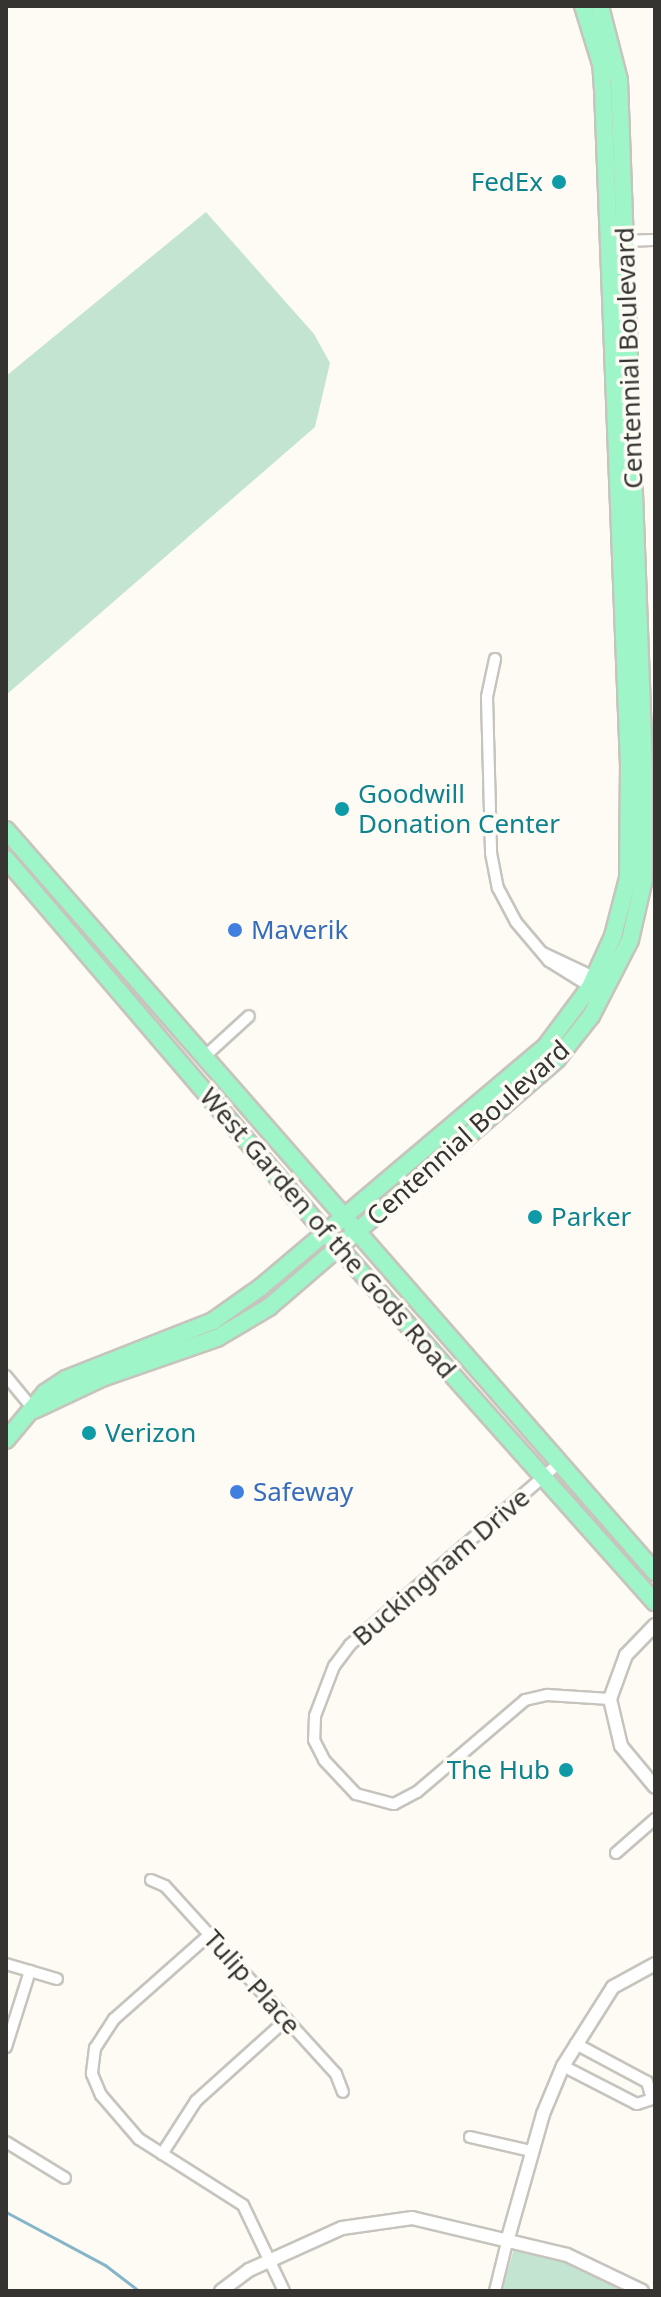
<!DOCTYPE html>
<style>
body{margin:0}
#map{position:relative;width:661px;height:2297px;overflow:hidden;background:#fdfbf4;font-family:"Noto Sans",sans-serif}
div>[style]{position:absolute}
.green>*{inset:0;background:#c4e4d2}
.stream>*{height:3px;margin:-1.5px;padding:0 1.5px;transform-origin:1.5px;border-radius:1.5px;background:#85b5c9}
.roads{filter:drop-shadow(2px 0 #c6c4bd) drop-shadow(-2px 0 #c6c4bd) drop-shadow(0 2px #c6c4bd) drop-shadow(0 -2px #c6c4bd)}
.minor>*{height:10px;margin:-5px;padding:0 5px;transform-origin:5px;border-radius:5px;background:#fff}
.tertiary>*{height:12px;margin:-6px;padding:0 6px;transform-origin:6px;border-radius:6px;background:#fff}
.primary>*{height:16px;margin:-8px;padding:0 8px;transform-origin:8px;border-radius:8px;background:#9ef5c8}
.dots>*{width:22px;height:22px;translate:-50% -50%;box-sizing:border-box;border:4px solid #fdfbf4;border-radius:50%}
span{translate:-50% -50%;white-space:nowrap;text-align:center;line-height:1.15;-webkit-text-stroke:7px #fdfbf4;paint-order:stroke}
.culture-label{font-size:26px;color:#0d838f}
.right{translate:-100% -50%;text-align:right}
.left{translate:0 -50%;text-align:left}
.street-label{font-size:26px;color:#353431}
.shop-label{font-size:26px;color:#366cbe}
.frame{position:absolute;inset:0;border:8px solid #353431;pointer-events:none}
</style>
<div id="map">
<div class="green">
<div style="clip-path:polygon(206px 212px,314px 334px,330px 363px,315px 427px,6px 695px,6px 376px)"></div>
<div style="clip-path:polygon(514px 2248px,570px 2263px,626px 2291px,502px 2291px)"></div>
</div>
<div class="stream">
<div style="left:6px;top:2212px;width:112px;rotate:28.2deg"></div>
<div style="left:105px;top:2265px;width:43px;rotate:37.4deg"></div>
</div>
<div class="roads">
<div class="minor">
<div style="left:621px;top:241px;width:34px;rotate:-2deg"></div>
<div style="left:495px;top:659px;width:39px;rotate:102deg"></div>
<div style="left:487px;top:697px;width:156px;rotate:88.5deg"></div>
<div style="left:491px;top:853px;width:36px;rotate:79deg"></div>
<div style="left:498px;top:888px;width:38px;rotate:62deg"></div>
<div style="left:516px;top:922px;width:51px;rotate:49.8deg"></div>
<div style="left:549px;top:961px;width:53px;rotate:31.9deg"></div>
<div style="left:543px;top:953px;width:61px;rotate:25.3deg"></div>
<div style="left:203px;top:1058px;width:62px;rotate:-42.4deg"></div>
<div style="left:6px;top:1376px;width:44px;rotate:50.5deg"></div>
<div style="left:558px;top:1464px;width:276px;rotate:139deg"></div>
<div style="left:350px;top:1645px;width:26px;rotate:127deg"></div>
<div style="left:334px;top:1666px;width:53px;rotate:110.8deg"></div>
<div style="left:315px;top:1716px;width:24px;rotate:92deg"></div>
<div style="left:314px;top:1740px;width:22px;rotate:63deg"></div>
<div style="left:324px;top:1760px;width:47px;rotate:46.7deg"></div>
<div style="left:356px;top:1794px;width:39px;rotate:15deg"></div>
<div style="left:394px;top:1804px;width:26px;rotate:-28deg"></div>
<div style="left:417px;top:1792px;width:142px;rotate:-40.4deg"></div>
<div style="left:525px;top:1700px;width:23px;rotate:-13deg"></div>
<div style="left:547px;top:1695px;width:63px;rotate:3.6deg"></div>
<div style="left:616px;top:1853px;width:52px;rotate:-41.1deg"></div>
<div style="left:151px;top:1880px;width:15px;rotate:23deg"></div>
<div style="left:165px;top:1886px;width:254px;rotate:47.7deg"></div>
<div style="left:336px;top:2074px;width:19px;rotate:69deg"></div>
<div style="left:209px;top:1935px;width:127px;rotate:138.5deg"></div>
<div style="left:114px;top:2019px;width:35px;rotate:123deg"></div>
<div style="left:95px;top:2048px;width:26px;rotate:97deg"></div>
<div style="left:92px;top:2074px;width:23px;rotate:67deg"></div>
<div style="left:101px;top:2095px;width:58px;rotate:49.2deg"></div>
<div style="left:139px;top:2139px;width:123px;rotate:32.4deg"></div>
<div style="left:243px;top:2205px;width:95px;rotate:64.5deg"></div>
<div style="left:6px;top:1964px;width:53px;rotate:16.4deg"></div>
<div style="left:6px;top:2047px;width:80px;rotate:-72.5deg"></div>
<div style="left:563px;top:2066px;width:83px;rotate:27.2deg"></div>
<div style="left:637px;top:2104px;width:16px;rotate:-18deg"></div>
<div style="left:652px;top:2099px;width:18px;rotate:-106deg"></div>
<div style="left:647px;top:2082px;width:81px;rotate:-151.8deg"></div>
<div style="left:470px;top:2137px;width:63px;rotate:12.9deg"></div>
<div style="left:6px;top:2142px;width:69px;rotate:31.4deg"></div>
<div style="left:162px;top:2154px;width:63px;rotate:-57.3deg"></div>
<div style="left:196px;top:2101px;width:122px;rotate:-42deg"></div>
<div style="left:495px;top:2291px;width:55px;rotate:-76.2deg"></div>
</div>
<div class="tertiary">
<div style="left:655px;top:1625px;width:42px;rotate:134deg"></div>
<div style="left:626px;top:1655px;width:47px;rotate:110deg"></div>
<div style="left:610px;top:1699px;width:48px;rotate:76.8deg"></div>
<div style="left:621px;top:1746px;width:53px;rotate:50.3deg"></div>
<div style="left:508px;top:2238px;width:129px;rotate:-74.2deg"></div>
<div style="left:543px;top:2114px;width:52px;rotate:-67.4deg"></div>
<div style="left:563px;top:2066px;width:93px;rotate:-57.7deg"></div>
<div style="left:613px;top:1987px;width:48px;rotate:-28.7deg"></div>
<div style="left:221px;top:2291px;width:35px;rotate:-37deg"></div>
<div style="left:249px;top:2270px;width:102px;rotate:-24.3deg"></div>
<div style="left:342px;top:2228px;width:71px;rotate:-8.1deg"></div>
<div style="left:412px;top:2218px;width:159px;rotate:13.4deg"></div>
<div style="left:567px;top:2255px;width:83px;rotate:25.6deg"></div>
</div>
<div class="primary">
<div style="left:6px;top:830px;width:986px;rotate:48.83deg"></div>
<div style="left:6px;top:859px;width:491px;rotate:49.5deg"></div>
<div style="left:325px;top:1232px;width:496px;rotate:48.3deg"></div>
<div style="left:34px;top:1410px;width:75px;rotate:-25.2deg"></div>
<div style="left:102px;top:1378px;width:122px;rotate:-19.2deg"></div>
<div style="left:217px;top:1338px;width:61px;rotate:-30.8deg"></div>
<div style="left:269px;top:1307px;width:380px;rotate:-40.7deg"></div>
<div style="left:557px;top:1059px;width:55px;rotate:-51.7deg"></div>
<div style="left:591px;top:1016px;width:85px;rotate:-62.8deg"></div>
<div style="left:630px;top:940px;width:63px;rotate:-77.1deg"></div>
<div style="left:644px;top:879px;width:113px;rotate:-90deg"></div>
<div style="left:644px;top:766px;width:686px;rotate:-92.09deg"></div>
<div style="left:619px;top:80px;width:76px;rotate:-104.4deg"></div>
<div style="left:6px;top:1440px;width:61px;rotate:-50.3deg"></div>
<div style="left:45px;top:1393px;width:25px;rotate:-34deg"></div>
<div style="left:66px;top:1379px;width:158px;rotate:-21.5deg"></div>
<div style="left:213px;top:1321px;width:59px;rotate:-35.3deg"></div>
<div style="left:261px;top:1287px;width:373px;rotate:-40.2deg"></div>
<div style="left:546px;top:1046px;width:74px;rotate:-53.3deg"></div>
<div style="left:590px;top:987px;width:56px;rotate:-65.7deg"></div>
<div style="left:613px;top:936px;width:60px;rotate:-75.5deg"></div>
<div style="left:628px;top:878px;width:112px;rotate:-89.5deg"></div>
<div style="left:629px;top:766px;width:676px;rotate:-92.2deg"></div>
<div style="left:603px;top:90px;width:26px;rotate:-94deg"></div>
<div style="left:601px;top:64px;width:61px;rotate:-107.2deg"></div>
</div>
</div>
<div class="dots">
<div style="left:559px;top:182px;background:#0f9aa8"></div>
<div style="left:342px;top:809px;background:#0f9aa8"></div>
<div style="left:235px;top:930px;background:#3f7fe0"></div>
<div style="left:535px;top:1217px;background:#0f9aa8"></div>
<div style="left:89px;top:1433px;background:#0f9aa8"></div>
<div style="left:237px;top:1492px;background:#3f7fe0"></div>
<div style="left:566px;top:1770px;background:#0f9aa8"></div>
</div>
<div class="culture-label">
<span class="right" style="left:543px;top:182px">FedEx</span>
<span class="left" style="left:358px;top:809px">Goodwill<br>Donation Center</span>
<span class="left" style="left:551px;top:1217px">Parker</span>
<span class="left" style="left:105px;top:1433px">Verizon</span>
<span class="right" style="left:550px;top:1770px">The Hub</span>
</div>
<div class="street-label">
<span style="left:629px;top:358px;rotate:-92deg">Centennial Boulevard</span>
<span style="left:468px;top:1133px;rotate:-42deg">Centennial Boulevard</span>
<span style="left:328px;top:1233px;rotate:49deg">West Garden of the Gods Road</span>
<span style="left:441px;top:1567px;rotate:-41deg">Buckingham Drive</span>
<span style="left:252px;top:1982px;rotate:48deg">Tulip Place</span>
</div>
<div class="shop-label">
<span class="left" style="left:251px;top:930px">Maverik</span>
<span class="left" style="left:253px;top:1492px">Safeway</span>
</div>
<div class="frame"></div>
</div>
